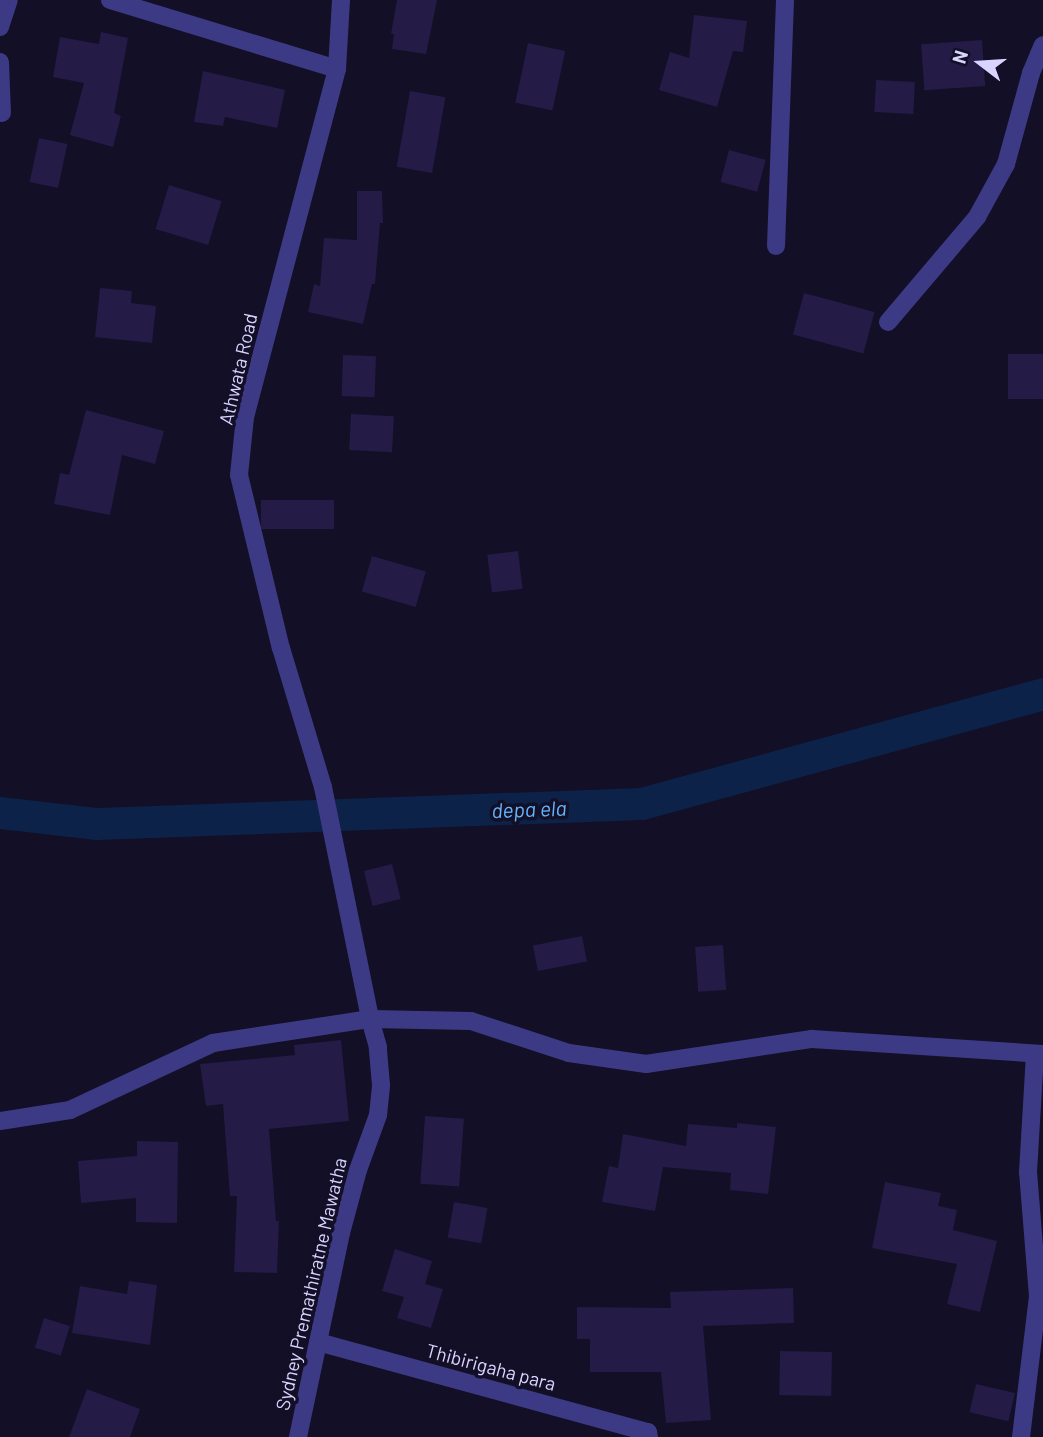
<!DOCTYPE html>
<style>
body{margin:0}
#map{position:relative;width:1043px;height:1437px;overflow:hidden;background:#130f26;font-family:Barlow,sans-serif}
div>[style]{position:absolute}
.canal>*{height:32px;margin:-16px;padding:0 16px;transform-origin:16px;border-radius:16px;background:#0c2248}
.building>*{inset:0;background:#241b47;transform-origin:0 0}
.minor>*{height:18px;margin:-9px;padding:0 9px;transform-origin:9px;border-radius:9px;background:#3d3a85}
.tertiary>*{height:18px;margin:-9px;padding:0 9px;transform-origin:9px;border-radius:9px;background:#3d3a85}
span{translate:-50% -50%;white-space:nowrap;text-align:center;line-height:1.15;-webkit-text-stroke:7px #130f26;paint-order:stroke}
.street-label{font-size:19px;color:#d9d4ff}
.water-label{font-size:21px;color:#62b6ff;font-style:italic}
.north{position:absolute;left:945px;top:28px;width:70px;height:70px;-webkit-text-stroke:5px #130f26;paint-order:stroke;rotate:287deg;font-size:19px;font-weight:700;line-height:28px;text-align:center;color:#d9d4ff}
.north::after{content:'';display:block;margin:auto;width:24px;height:32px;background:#d9d4ff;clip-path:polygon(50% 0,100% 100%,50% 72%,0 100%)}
</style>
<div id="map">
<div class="canal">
<div style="left:0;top:813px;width:98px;rotate:6.5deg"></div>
<div style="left:97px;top:824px;width:545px;rotate:-2.1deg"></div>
<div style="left:642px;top:804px;width:416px;rotate:-15.3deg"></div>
</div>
<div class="building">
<div style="clip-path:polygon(397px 0,437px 0,426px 54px,392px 49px,394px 34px,391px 34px)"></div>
<div style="clip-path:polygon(694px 15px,747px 21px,743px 52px,733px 51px,717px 107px,659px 90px,670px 52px,689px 58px)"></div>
<div style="clip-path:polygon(101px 32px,128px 38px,114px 113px,121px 116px,113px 147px,70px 135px,84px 83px,53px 77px,60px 37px,99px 44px)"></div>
<div style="left:982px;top:40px;width:46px;height:61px;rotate:86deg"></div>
<div style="left:528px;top:43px;width:38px;height:61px;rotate:12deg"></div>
<div style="clip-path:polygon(203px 71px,285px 90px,277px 128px,225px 117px,223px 126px,194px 122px)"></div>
<div style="left:876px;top:80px;width:39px;height:32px;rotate:3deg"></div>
<div style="left:410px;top:91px;width:36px;height:77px;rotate:10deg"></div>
<div style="left:39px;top:138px;width:29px;height:45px;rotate:12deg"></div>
<div style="left:729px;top:150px;width:38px;height:33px;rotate:15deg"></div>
<div style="left:169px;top:185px;width:55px;height:46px;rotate:17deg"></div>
<div style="clip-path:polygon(357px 191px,382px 191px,383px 223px,380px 223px,375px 284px,372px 284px,363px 324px,308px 312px,314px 284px,320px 286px,324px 238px,357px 240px)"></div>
<div style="clip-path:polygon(100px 288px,132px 291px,131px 303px,156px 306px,152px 343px,95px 337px)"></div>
<div style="left:804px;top:293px;width:73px;height:43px;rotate:15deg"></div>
<div style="left:1043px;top:354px;width:45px;height:35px;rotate:90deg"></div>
<div style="left:343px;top:355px;width:33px;height:41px;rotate:2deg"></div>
<div style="clip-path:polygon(86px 410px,164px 431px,155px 464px,122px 455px,110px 515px,54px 504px,60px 473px,69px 475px)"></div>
<div style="left:351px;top:414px;width:43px;height:36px;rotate:3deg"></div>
<div style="left:261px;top:500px;width:73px;height:29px"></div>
<div style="left:518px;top:551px;width:38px;height:31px;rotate:83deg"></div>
<div style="left:372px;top:556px;width:56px;height:37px;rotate:16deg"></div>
<div style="left:392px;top:864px;width:36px;height:29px;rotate:76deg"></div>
<div style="left:582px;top:936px;width:26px;height:50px;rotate:79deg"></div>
<div style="left:723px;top:945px;width:45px;height:28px;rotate:86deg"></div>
<div style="clip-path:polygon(341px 1040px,349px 1121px,269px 1129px,276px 1221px,279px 1221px,277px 1273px,234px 1272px,237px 1196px,230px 1196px,223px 1104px,206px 1106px,200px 1064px,295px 1055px,294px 1045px)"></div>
<div style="left:425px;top:1116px;width:39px;height:68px;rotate:4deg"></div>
<div style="clip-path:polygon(737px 1123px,776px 1127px,768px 1194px,730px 1190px,731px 1173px,663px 1167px,655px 1211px,602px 1202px,609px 1166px,618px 1168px,623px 1134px,686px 1146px,688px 1124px,737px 1128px)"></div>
<div style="clip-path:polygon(137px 1141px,178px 1142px,177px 1223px,136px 1222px,136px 1198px,81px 1203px,78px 1161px,137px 1156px)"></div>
<div style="clip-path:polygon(885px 1182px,941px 1193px,938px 1206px,957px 1210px,953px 1230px,997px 1241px,980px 1312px,947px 1304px,957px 1264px,872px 1248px)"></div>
<div style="left:454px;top:1202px;width:34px;height:36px;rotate:10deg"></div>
<div style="clip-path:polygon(395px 1249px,432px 1261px,425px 1284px,443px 1289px,431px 1328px,397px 1318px,404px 1297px,382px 1291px)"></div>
<div style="clip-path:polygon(129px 1281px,157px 1285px,150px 1345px,72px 1333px,80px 1286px,127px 1294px)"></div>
<div style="clip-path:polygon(793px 1288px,794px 1323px,703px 1326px,711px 1420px,666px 1423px,661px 1372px,590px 1372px,590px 1339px,577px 1339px,577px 1307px,671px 1308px,670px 1292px)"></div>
<div style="left:44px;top:1318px;width:27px;height:31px;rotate:17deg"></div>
<div style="left:780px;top:1351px;width:52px;height:44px;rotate:1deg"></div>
<div style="left:976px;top:1384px;width:40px;height:29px;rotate:13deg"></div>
<div style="clip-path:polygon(87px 1389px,140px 1409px,130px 1437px,69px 1437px)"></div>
</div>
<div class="minor">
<div style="left:110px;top:0;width:237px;rotate:16.9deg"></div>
<div style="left:341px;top:0;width:69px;rotate:93.3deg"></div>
<div style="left:337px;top:69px;width:360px;rotate:104.8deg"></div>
<div style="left:245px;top:417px;width:58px;rotate:95.9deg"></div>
<div style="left:239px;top:475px;width:178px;rotate:76.4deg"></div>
<div style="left:281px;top:648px;width:145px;rotate:73.2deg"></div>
<div style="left:323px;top:787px;width:237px;rotate:78.5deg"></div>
<div style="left:0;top:27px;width:28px;rotate:-72deg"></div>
<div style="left:0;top:62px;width:51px;rotate:87.8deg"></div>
<div style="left:776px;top:246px;width:246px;rotate:-87.9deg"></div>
<div style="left:888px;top:322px;width:138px;rotate:-49.7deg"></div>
<div style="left:977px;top:217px;width:60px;rotate:-61.3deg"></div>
<div style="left:1006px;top:164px;width:94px;rotate:-74.6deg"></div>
<div style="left:1031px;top:73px;width:30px;rotate:-67deg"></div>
<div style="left:318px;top:1342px;width:342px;rotate:15.3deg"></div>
<div style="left:648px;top:1432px;width:5px;rotate:79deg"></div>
<div style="left:1021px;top:1437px;width:142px;rotate:-83.1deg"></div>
<div style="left:1038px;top:1296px;width:124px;rotate:-94.6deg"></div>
<div style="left:1028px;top:1172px;width:118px;rotate:-86.6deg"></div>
</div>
<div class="tertiary">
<div style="left:0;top:1121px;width:71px;rotate:-8.9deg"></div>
<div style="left:70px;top:1110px;width:158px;rotate:-25.1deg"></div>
<div style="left:213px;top:1043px;width:159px;rotate:-8.7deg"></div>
<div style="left:370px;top:1019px;width:101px;rotate:1.1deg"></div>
<div style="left:471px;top:1021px;width:103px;rotate:18.1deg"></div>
<div style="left:569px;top:1053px;width:78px;rotate:8.1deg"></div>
<div style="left:646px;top:1064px;width:168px;rotate:-8.6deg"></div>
<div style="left:812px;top:1039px;width:231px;rotate:3.7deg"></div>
<div style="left:298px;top:1437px;width:208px;rotate:-78.1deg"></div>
<div style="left:341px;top:1233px;width:65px;rotate:-74.9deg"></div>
<div style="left:358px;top:1170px;width:59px;rotate:-70deg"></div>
<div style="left:378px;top:1115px;width:30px;rotate:-84deg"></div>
<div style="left:381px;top:1085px;width:38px;rotate:-95deg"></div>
<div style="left:378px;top:1047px;width:29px;rotate:-106deg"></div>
</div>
<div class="street-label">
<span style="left:238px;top:369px;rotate:-77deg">Athwata Road</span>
<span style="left:311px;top:1284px;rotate:-77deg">Sydney Premathiratne Mawatha</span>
<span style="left:491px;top:1367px;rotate:15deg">Thibirigaha para</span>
</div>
<div class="water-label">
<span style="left:529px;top:809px;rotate:-2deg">depa ela</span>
</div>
<div class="north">N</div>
</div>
